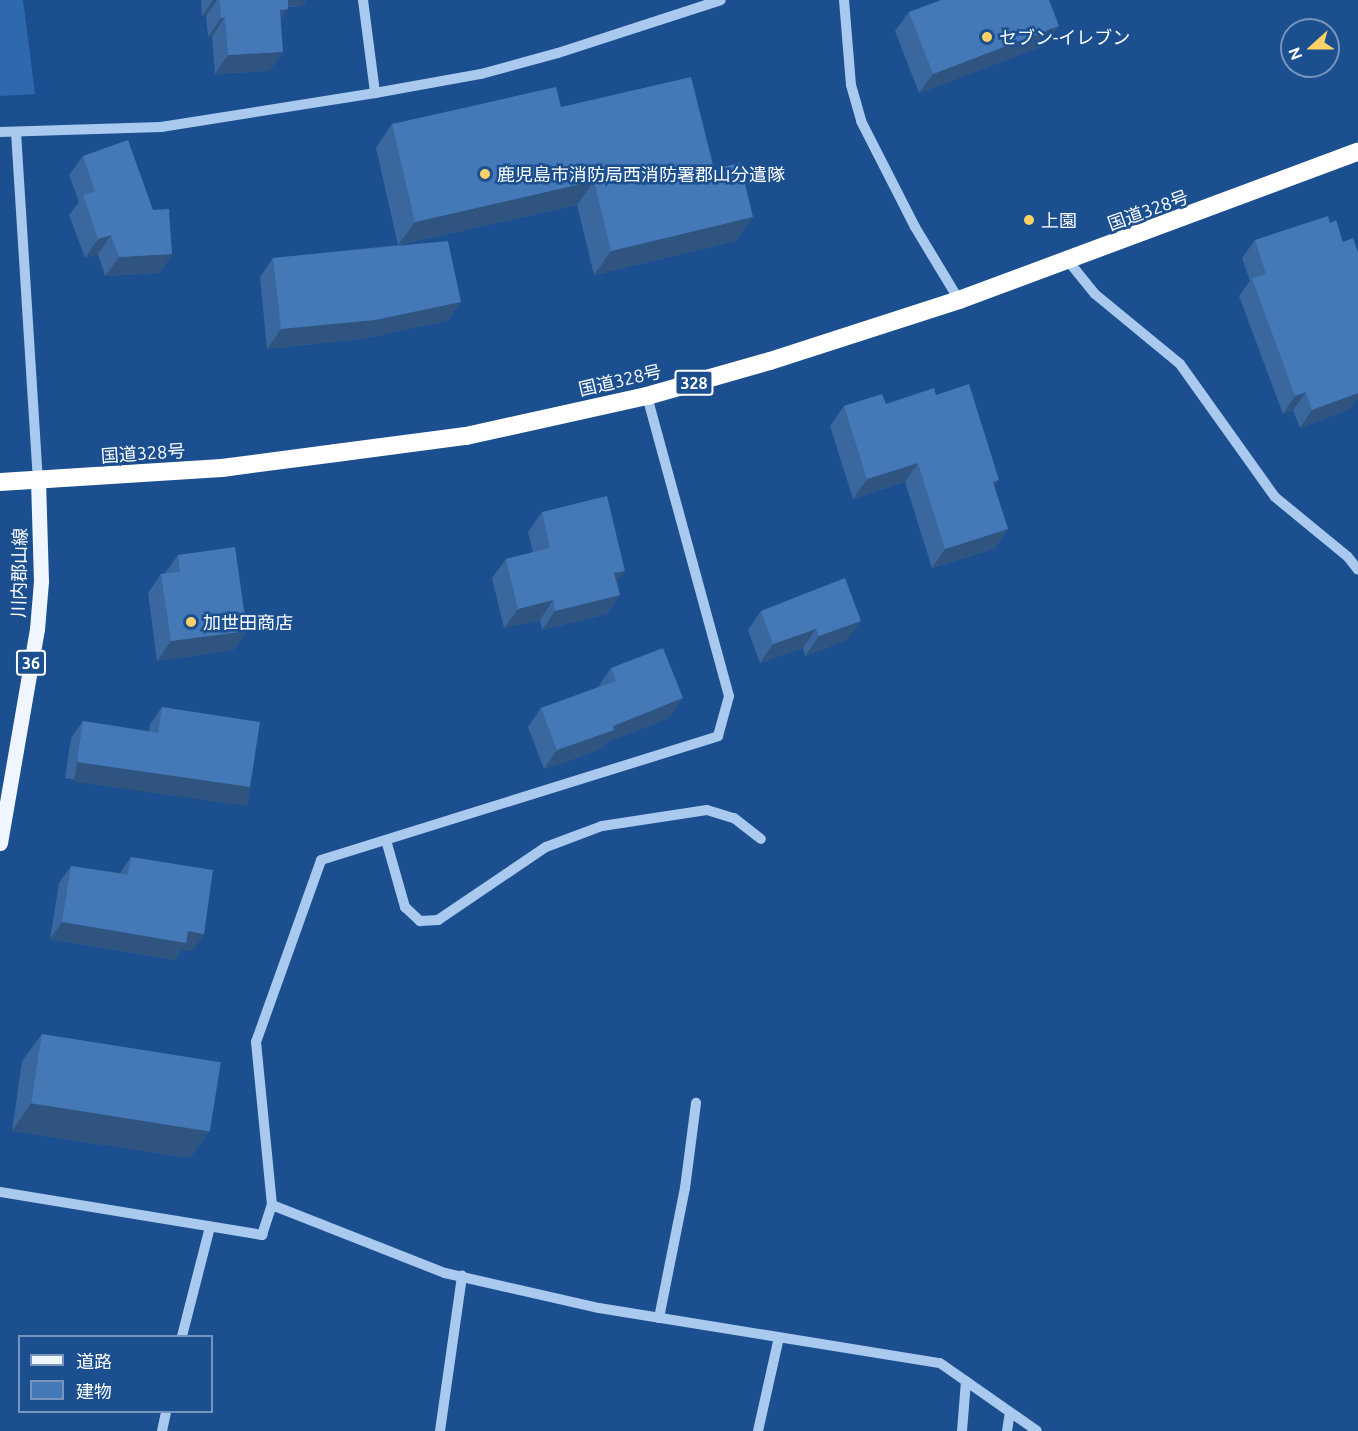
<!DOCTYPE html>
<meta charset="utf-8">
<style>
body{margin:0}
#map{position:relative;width:1358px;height:1431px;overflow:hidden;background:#1b4f8f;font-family:Ubuntu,"Noto Sans JP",sans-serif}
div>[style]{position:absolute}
.green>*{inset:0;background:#2e69ad}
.minor>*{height:10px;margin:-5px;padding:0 5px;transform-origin:5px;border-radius:5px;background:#a9c9ee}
.major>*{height:15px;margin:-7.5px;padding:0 7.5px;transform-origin:7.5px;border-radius:7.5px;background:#f0f6ff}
.highway>*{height:18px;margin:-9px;padding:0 9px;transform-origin:9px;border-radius:9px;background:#fff}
.wall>*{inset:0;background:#3a679d}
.shaded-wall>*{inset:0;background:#305480;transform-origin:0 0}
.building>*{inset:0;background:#4478b7;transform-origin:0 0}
.dots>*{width:16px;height:16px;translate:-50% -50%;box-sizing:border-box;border:3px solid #1b4f8f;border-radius:50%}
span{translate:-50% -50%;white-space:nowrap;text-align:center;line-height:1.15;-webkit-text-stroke:5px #1b4f8f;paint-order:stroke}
.shield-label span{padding:2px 4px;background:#1b4f8f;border:2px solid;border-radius:4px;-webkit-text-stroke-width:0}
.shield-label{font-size:16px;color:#fff;font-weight:700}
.poi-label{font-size:18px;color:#fff}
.left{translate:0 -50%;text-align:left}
.street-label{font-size:18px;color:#fff}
.legend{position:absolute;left:18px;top:1335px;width:195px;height:78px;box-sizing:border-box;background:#1b4f8f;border:2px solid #7695bc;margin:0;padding:8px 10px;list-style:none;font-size:18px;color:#fff}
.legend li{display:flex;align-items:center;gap:12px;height:30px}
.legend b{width:30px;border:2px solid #7695bc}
.north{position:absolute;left:1280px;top:18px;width:60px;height:60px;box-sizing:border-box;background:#1b4f8f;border:2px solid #7695bc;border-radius:50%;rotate:249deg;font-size:16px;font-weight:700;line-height:24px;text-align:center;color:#fff}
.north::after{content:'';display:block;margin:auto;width:21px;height:27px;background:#ffd166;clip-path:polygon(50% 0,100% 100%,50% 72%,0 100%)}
</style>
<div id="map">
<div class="green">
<div style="clip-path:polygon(0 0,23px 0,35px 94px,0 96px)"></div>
</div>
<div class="minor">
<div style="left:363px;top:0;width:94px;rotate:82.6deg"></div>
<div style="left:844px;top:0;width:85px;rotate:85.3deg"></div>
<div style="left:851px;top:85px;width:37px;rotate:74deg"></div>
<div style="left:861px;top:121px;width:119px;rotate:63deg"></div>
<div style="left:915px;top:227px;width:85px;rotate:58.9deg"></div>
<div style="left:0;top:132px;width:161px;rotate:-1.8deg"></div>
<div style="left:161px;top:127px;width:217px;rotate:-9deg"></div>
<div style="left:375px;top:93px;width:108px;rotate:-10.2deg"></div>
<div style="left:481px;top:74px;width:80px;rotate:-15.3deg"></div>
<div style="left:558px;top:53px;width:171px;rotate:-18deg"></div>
<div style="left:16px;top:132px;width:350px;rotate:86.4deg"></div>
<div style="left:1069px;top:262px;width:41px;rotate:50.9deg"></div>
<div style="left:1095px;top:294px;width:110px;rotate:39.5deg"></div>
<div style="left:1180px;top:364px;width:163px;rotate:54.5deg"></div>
<div style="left:1275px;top:497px;width:94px;rotate:39.4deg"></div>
<div style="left:1348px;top:557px;width:16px;rotate:52deg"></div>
<div style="left:386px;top:840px;width:70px;rotate:74.2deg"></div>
<div style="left:405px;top:907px;width:21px;rotate:43deg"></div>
<div style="left:420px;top:921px;width:18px;rotate:-3deg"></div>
<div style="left:438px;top:920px;width:130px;rotate:-34.1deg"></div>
<div style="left:546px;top:847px;width:60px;rotate:-20.6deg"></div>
<div style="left:602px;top:826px;width:106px;rotate:-8.7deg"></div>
<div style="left:707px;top:810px;width:28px;rotate:17deg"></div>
<div style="left:734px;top:818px;width:34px;rotate:38deg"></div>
<div style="left:0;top:1192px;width:266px;rotate:9.3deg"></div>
<div style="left:262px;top:1235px;width:32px;rotate:-72deg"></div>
<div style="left:272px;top:1205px;width:164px;rotate:-95.6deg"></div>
<div style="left:256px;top:1042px;width:193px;rotate:-70.3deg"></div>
<div style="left:321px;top:860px;width:416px;rotate:-17.3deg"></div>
<div style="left:718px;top:736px;width:41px;rotate:-74.6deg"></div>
<div style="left:729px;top:696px;width:311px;rotate:-105.3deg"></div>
<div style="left:272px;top:1205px;width:186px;rotate:21.5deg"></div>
<div style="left:445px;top:1273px;width:158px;rotate:12.8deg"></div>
<div style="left:599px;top:1308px;width:345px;rotate:9.2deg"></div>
<div style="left:940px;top:1363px;width:118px;rotate:35deg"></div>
<div style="left:659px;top:1318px;width:133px;rotate:-78.7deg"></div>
<div style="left:685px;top:1188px;width:86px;rotate:-82.6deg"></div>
<div style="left:182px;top:1336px;width:113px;rotate:-75.6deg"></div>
<div style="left:162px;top:1431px;width:19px;rotate:-78deg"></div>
<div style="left:440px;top:1431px;width:157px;rotate:-81.9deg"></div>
<div style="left:758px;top:1431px;width:96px;rotate:-77.4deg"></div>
<div style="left:962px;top:1431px;width:50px;rotate:-85.4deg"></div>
<div style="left:1007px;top:1431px;width:19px;rotate:-81deg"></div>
</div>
<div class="major">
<div style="left:0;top:843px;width:217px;rotate:-80.2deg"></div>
<div style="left:37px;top:629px;width:48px;rotate:-85.2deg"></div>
<div style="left:41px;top:581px;width:100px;rotate:-91.7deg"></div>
</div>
<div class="highway">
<div style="left:0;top:482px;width:222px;rotate:-3.6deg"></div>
<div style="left:222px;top:468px;width:115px;rotate:-7.5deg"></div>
<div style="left:336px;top:453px;width:131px;rotate:-7.5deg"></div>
<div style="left:466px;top:436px;width:185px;rotate:-12.5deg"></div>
<div style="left:647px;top:396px;width:128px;rotate:-15.9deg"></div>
<div style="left:770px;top:361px;width:199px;rotate:-17.9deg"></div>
<div style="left:959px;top:300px;width:426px;rotate:-20.4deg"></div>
</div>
<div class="wall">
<div style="clip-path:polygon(201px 0,306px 0,302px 6px,288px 7px,281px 19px,270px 71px,215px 74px,212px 37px,208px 37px,206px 16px,202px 16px)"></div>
<div style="clip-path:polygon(909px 12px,1046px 45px,919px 93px,895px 31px)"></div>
<div style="clip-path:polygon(561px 107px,714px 169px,736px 241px,594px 275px,577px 205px,399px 245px,461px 302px,447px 321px,361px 339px,267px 349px,260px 277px,273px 258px,398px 245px,376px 148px,392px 124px)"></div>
<div style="clip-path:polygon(83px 156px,153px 210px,172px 254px,159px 273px,105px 276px,98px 254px,85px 258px,69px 215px,79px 202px,69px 175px)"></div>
<div style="clip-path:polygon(1330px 223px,1343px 242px,1358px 252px,1358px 398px,1350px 409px,1300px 428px,1293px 410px,1283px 414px,1239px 296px,1250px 281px,1242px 258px,1255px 240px)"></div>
<div style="clip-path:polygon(936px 395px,994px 487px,1008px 529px,994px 549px,932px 568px,905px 482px,853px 499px,830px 426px,844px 406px,886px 404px)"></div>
<div style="clip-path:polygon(542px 512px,617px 582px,620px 595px,607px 614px,542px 630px,540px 620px,504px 628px,492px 578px,506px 559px,533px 552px,528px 532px)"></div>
<div style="clip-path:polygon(178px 555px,247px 631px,233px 650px,157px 661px,148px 593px,161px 574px,165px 573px)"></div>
<div style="clip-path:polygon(761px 611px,847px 640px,805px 656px,803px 648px,760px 663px,748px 630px)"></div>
<div style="clip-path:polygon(611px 668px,669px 718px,605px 743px,601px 749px,544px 769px,528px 727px,541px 708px,598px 687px)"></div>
<div style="clip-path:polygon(162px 707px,250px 787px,239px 803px,65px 778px,71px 738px,83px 721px,149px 731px,150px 724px)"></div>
<div style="clip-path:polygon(131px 857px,204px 934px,192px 951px,182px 949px,175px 960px,50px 939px,59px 883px,71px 866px,120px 873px)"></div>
<div style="clip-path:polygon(42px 1034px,210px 1130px,190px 1158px,12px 1131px,22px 1061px)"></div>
</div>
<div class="shaded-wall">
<div style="clip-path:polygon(213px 0,217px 0,206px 16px,202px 16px)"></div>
<div style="clip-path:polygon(279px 0,306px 0,302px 6px,273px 7px)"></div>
<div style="clip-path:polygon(288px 9px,275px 28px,280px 10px)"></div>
<div style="clip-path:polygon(225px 17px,212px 37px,208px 37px,221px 18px)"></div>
<div style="clip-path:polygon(1059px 26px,1046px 45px,919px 93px,933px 74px)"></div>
<div style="clip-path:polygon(283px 52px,270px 71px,215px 74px,228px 55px)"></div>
<div style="clip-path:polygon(594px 181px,577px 205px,398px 245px,415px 222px)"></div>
<div style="clip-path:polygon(753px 217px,736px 241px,594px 275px,611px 251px)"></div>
<div style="clip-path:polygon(111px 235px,98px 254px,85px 258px,98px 239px)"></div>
<div style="clip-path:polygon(172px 254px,159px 273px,105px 276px,119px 257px)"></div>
<div style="clip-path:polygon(461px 302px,447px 321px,361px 339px,267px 349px,281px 329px)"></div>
<div style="clip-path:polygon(1358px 381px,1358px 398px,1350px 409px,1300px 428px,1312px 410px)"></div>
<div style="clip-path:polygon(1306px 392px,1293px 410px,1283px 414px,1295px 396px)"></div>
<div style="clip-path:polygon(918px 463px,905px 482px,853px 499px,867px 479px)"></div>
<div style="clip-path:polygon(999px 480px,986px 499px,993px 482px)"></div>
<div style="clip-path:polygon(1008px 529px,994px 549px,932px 568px,945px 549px)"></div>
<div style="clip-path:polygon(625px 571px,611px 590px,614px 573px)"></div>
<div style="clip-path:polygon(620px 595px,607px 614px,542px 630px,555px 611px)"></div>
<div style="clip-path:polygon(553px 600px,540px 620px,504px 628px,518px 609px)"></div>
<div style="clip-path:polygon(861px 621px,847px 640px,805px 656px,819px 636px)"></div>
<div style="clip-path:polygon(816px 629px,803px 648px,760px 663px,773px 644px)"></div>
<div style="clip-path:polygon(247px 631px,233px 650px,157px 661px,171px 641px)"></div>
<div style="clip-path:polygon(683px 698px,669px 718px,605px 743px,601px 749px,544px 769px,557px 750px,613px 726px)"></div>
<div style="left:77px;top:762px;width:175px;height:20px;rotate:8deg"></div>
<div style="clip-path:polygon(62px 922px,188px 931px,204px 934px,192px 951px,182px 949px,175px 960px,50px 939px)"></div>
<div style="clip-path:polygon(31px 1103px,210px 1130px,190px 1158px,12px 1131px)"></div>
</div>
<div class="building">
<div style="clip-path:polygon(220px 0,288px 0,288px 9px,280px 10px,283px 52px,228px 55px,225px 17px,221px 18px)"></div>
<div style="clip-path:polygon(941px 0,1049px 0,1059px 26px,933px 74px,909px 12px)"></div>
<div style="clip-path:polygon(691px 77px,714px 169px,740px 163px,753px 217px,611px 251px,594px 181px,415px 222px,392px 124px,556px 87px,561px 107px)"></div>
<div style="clip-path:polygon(128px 140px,153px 210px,169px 209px,172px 254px,119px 257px,111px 235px,98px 239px,83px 195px,95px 191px,83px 156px)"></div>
<div style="clip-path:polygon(1328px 216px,1330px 223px,1336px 220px,1343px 242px,1353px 238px,1358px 252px,1358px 393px,1312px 410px,1306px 392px,1295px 396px,1252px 278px,1266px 274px,1255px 240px)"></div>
<div style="clip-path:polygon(448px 241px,461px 302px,375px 320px,281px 329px,273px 258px)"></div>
<div style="clip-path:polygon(969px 384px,999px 480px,993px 482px,1008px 529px,945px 549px,918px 463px,867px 479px,844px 406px,882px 394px,886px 404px,934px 388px,936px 395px)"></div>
<div style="clip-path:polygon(607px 496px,625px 571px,614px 573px,620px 595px,555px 611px,553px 600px,518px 609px,506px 559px,550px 548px,542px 512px)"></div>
<div style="clip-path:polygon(235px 547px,247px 631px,171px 641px,161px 574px,180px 572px,178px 555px)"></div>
<div style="clip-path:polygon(845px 578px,861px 621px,819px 636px,816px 629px,773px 644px,761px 611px)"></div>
<div style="clip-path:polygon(663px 648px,683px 698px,613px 726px,614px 730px,557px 750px,541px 708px,616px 681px,611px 668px)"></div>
<div style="clip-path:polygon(162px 707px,260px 722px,250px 787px,77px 762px,83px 721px,158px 733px)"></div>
<div style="clip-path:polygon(131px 857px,213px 870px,204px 934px,188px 931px,186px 943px,62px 922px,71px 866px,128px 875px)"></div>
<div style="left:42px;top:1034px;width:181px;height:70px;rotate:9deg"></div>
</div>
<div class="dots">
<div style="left:987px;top:37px;background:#ffd166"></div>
<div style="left:485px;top:174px;background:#ffd166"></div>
<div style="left:1029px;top:220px;background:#ffd166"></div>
<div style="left:191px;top:622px;background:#ffd166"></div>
</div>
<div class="shield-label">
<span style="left:694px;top:383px">328</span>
<span style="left:31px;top:663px">36</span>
</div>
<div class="poi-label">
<span class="left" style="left:999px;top:37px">セブン-イレブン</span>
<span class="left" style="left:497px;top:174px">鹿児島市消防局西消防署郡山分遣隊</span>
<span class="left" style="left:1041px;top:220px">上園</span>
<span class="left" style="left:203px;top:622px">加世田商店</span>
</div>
<div class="street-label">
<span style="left:1148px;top:210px;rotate:-20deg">国道328号</span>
<span style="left:620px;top:380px;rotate:-13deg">国道328号</span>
<span style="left:143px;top:453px;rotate:-4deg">国道328号</span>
<span style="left:19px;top:573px;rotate:-89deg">川内郡山線</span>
</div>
<ul class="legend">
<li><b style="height:8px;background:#f0f6ff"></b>道路</li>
<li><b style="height:16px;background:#4478b7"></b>建物</li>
</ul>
<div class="north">N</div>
</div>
